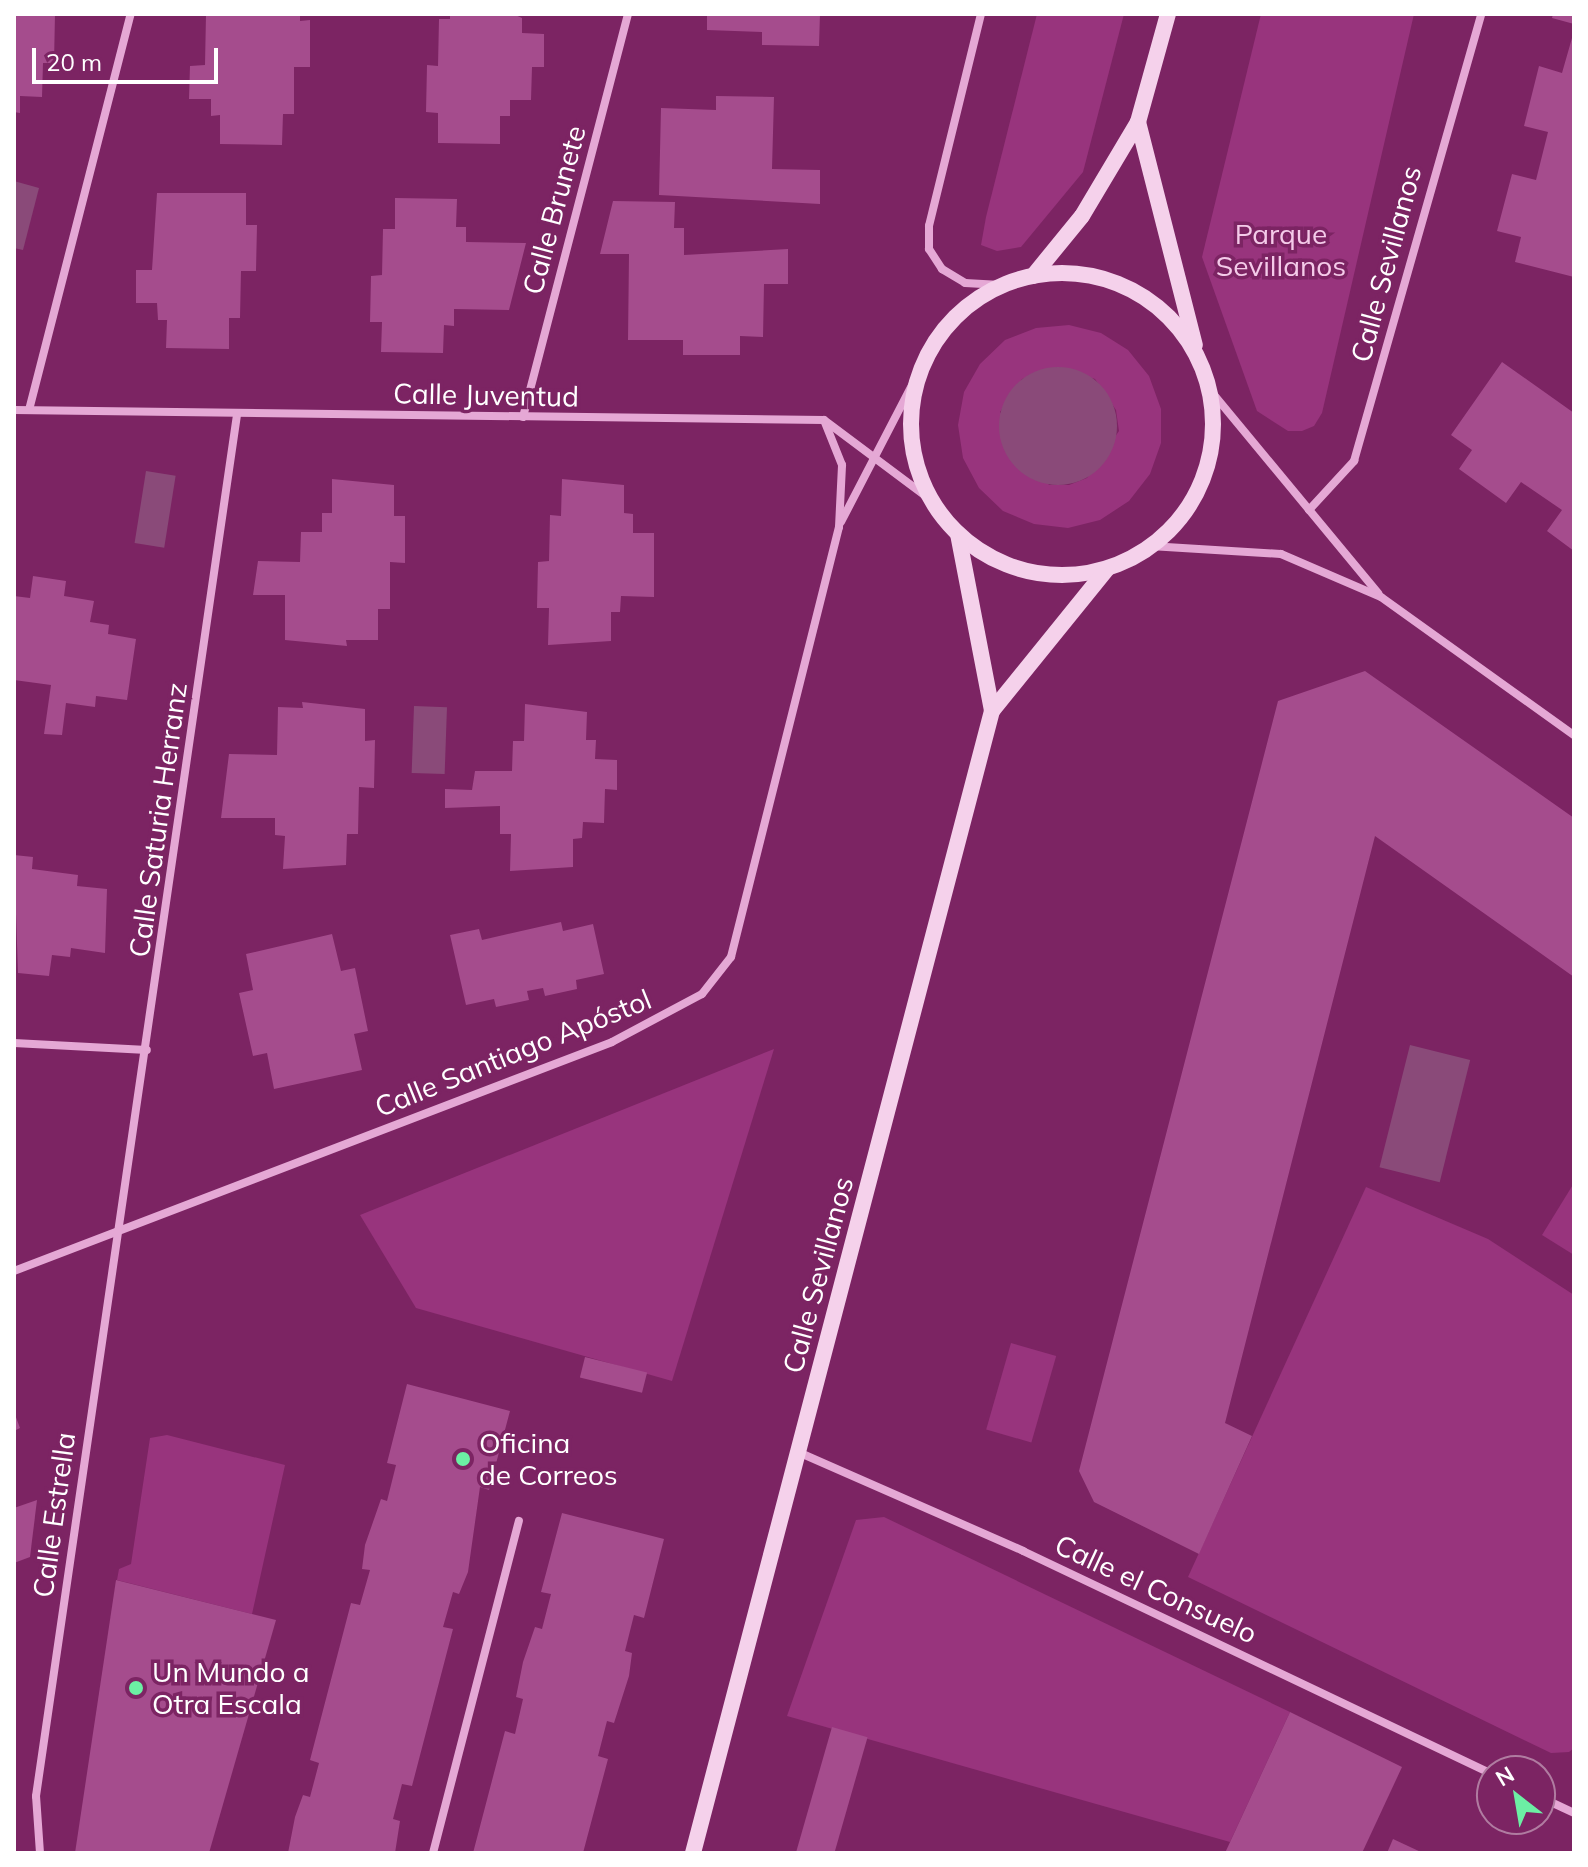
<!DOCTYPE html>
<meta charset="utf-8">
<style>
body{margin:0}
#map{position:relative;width:1588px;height:1867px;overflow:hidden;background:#7c2463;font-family:Mulish,sans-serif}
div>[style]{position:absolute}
.green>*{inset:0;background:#98347d;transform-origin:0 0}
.water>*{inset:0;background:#8a4a79;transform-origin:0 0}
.round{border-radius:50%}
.building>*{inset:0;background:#a54c8d;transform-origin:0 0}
.street>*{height:8px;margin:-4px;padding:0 4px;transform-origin:4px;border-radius:4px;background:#e5a8d5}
.secondary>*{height:16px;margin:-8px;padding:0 8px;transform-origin:8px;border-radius:8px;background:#f5d1eb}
.secondary>.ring{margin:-8px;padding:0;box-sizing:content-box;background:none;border:16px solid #f5d1eb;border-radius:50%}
.dots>*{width:22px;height:22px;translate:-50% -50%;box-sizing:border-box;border:4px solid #7c2463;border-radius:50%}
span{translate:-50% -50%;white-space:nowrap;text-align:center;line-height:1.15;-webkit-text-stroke:7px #7c2463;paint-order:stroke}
.street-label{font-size:28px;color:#fff}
.park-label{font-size:28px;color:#f4cbe9}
.poi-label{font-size:28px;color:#fff}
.left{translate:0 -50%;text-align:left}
.frame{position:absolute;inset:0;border:16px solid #fff;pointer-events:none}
.north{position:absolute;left:1476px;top:1755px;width:80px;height:80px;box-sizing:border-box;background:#7c2463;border:2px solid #b07ca1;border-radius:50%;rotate:329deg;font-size:22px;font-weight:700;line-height:32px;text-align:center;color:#fff}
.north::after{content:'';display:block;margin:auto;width:28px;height:36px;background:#6cefa4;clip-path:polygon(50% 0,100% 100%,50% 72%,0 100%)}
.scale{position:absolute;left:32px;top:48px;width:186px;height:36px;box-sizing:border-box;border:4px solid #fff;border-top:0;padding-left:10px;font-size:24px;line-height:28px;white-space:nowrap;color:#fff;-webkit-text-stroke:6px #7c2463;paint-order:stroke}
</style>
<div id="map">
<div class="green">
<div style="clip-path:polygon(1037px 14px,1124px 14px,1083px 172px,1021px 247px,997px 251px,981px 245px,986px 217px)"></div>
<div style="clip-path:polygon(1261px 14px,1414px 14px,1322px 413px,1314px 426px,1302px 431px,1288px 431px,1257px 411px,1202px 257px)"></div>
<div style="clip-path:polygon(evenodd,1069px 325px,1101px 333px,1128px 350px,1149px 376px,1161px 409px,1161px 443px,1150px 474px,1129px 501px,1100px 520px,1068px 528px,1034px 524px,1003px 511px,979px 488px,963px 458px,958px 425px,964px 392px,980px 364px,1005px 340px,1036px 328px,1069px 325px,1058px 367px,1095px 379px,1116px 410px,1119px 431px,1087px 478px,1069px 485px,1049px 485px,1000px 412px,1022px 379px,1058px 367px)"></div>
<div style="clip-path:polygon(774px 1049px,672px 1381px,416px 1308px,360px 1215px)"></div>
<div style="clip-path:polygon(1574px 1183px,1574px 1255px,1542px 1235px)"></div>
<div style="clip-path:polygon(1366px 1187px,1488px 1239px,1574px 1295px,1574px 1748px,1569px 1752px,1551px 1753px,1188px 1577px)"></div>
<div style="left:1011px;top:1343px;width:47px;height:90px;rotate:16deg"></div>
<div style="clip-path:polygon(167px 1435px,285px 1465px,252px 1614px,117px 1580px,119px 1569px,131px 1564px,150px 1438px)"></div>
<div style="clip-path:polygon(884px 1517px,1290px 1712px,1230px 1842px,787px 1716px,856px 1520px)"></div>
</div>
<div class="water">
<div style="clip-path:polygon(14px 181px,39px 188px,23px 250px,14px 248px)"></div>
<div class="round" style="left:999px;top:367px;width:118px;height:118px"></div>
<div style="left:146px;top:471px;width:30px;height:73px;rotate:9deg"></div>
<div style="left:414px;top:706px;width:33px;height:67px;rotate:2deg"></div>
<div style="left:1410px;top:1045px;width:62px;height:126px;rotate:14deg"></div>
</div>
<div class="building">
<div style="clip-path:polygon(14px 14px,55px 14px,54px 63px,43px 63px,42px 97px,20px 96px,20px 113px,14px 112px)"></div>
<div style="clip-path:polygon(206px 14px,300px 14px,300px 21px,310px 20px,310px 67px,294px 67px,294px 114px,283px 114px,282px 145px,220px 144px,220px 115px,211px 116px,211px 99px,189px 99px,190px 66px,205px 65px)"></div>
<div style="clip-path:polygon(450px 14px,513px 14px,522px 18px,522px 33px,544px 34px,544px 67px,532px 67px,531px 100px,510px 100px,510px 116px,500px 116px,500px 144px,438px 143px,438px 113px,426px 112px,427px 65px,438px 66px,439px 19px,450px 19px)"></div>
<div style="clip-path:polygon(707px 14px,820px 14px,819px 46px,762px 45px,762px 32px,707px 30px)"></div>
<div style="clip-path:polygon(1553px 14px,1574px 14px,1574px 24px,1552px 18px)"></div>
<div style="clip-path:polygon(1574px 31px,1574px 277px,1515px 262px,1521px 237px,1497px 231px,1512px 174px,1536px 180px,1548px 132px,1524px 126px,1539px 66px,1562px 73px)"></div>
<div style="clip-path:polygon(716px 96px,774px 97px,772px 169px,820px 170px,820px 204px,659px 195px,661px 108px,716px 110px)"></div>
<div style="clip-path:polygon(157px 193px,246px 193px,246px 225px,257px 225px,256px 271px,241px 271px,240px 318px,229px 318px,229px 349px,166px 348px,167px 320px,158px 320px,157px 303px,136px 303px,136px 270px,152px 270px)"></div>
<div style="clip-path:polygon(395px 198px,457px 199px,456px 227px,466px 227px,466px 242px,526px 243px,509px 310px,454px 309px,454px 326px,444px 325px,443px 353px,381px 352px,382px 322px,370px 322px,371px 276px,382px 275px,383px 229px,395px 229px)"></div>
<div style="clip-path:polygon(613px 201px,675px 202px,674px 228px,684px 228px,684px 255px,788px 249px,788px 284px,764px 284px,763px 337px,740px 336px,740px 355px,683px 355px,683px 340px,628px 340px,629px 254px,600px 254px)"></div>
<div style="clip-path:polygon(1502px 362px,1574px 413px,1574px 551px,1547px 531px,1562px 510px,1521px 482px,1506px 503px,1459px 469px,1472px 450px,1451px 435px)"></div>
<div style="clip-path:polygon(332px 479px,394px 485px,394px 516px,405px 516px,405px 563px,390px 562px,390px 609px,378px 609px,378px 640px,346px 640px,347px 646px,285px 640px,285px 595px,253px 595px,258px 561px,300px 562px,301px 532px,322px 532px,322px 513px,332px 513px)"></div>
<div style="clip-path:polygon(562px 479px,624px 485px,624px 513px,633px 514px,633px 533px,654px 533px,654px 597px,621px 596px,620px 612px,611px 612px,611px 641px,548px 645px,549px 608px,537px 608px,538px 562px,549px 561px,550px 515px,561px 516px)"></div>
<div style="clip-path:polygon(33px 576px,66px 581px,64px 596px,94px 601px,90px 622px,109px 625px,108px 634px,136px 639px,127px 700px,96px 696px,95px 707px,66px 703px,62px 735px,44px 734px,51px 685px,14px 680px,14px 596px,30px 598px)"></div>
<div style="clip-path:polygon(1365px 671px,1574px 818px,1574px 977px,1375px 836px,1225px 1423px,1252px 1436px,1199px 1554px,1094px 1502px,1079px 1471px,1278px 701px)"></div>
<div style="clip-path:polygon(302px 702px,365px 709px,365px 741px,375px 740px,374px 788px,359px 787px,358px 834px,347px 834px,346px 865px,283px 869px,285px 836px,275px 835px,275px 818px,221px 818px,229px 754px,277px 755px,278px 707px,303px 708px)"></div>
<div style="clip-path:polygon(525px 704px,587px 712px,586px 740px,596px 740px,595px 759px,617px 760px,617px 790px,605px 789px,604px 823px,583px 822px,582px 838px,573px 839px,573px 867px,510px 871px,511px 834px,500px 834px,500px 806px,445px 808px,445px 789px,472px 790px,475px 771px,512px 771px,513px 741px,524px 741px)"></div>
<div style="clip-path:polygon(14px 855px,33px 857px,32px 869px,78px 875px,77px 886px,107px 889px,105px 953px,71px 948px,70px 957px,52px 955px,49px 976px,18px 973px)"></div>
<div style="clip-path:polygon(561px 922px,563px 931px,593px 924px,604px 974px,576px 980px,577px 989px,545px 996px,543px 988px,527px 991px,529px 1000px,496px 1007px,494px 999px,466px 1005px,450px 935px,479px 929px,482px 940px)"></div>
<div style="clip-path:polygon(332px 934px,341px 971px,355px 968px,368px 1031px,354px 1034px,362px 1070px,274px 1089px,267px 1053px,253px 1056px,239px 993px,253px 990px,246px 954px)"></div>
<div style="left:585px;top:1357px;width:64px;height:21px;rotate:14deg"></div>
<div style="clip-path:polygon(407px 1384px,510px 1411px,489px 1490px,480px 1487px,468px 1572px,459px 1594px,453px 1592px,443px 1627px,453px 1629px,412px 1786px,402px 1784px,393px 1819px,400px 1821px,395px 1853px,288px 1853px,295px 1817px,303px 1795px,310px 1797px,319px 1763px,310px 1760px,351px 1603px,360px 1605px,370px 1570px,362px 1569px,365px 1545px,381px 1499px,387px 1501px,396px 1465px,387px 1463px)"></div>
<div style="clip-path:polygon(14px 1412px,20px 1428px,14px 1431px)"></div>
<div style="clip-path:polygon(37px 1500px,30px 1557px,14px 1563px,14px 1508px)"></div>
<div style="clip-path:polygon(562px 1513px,664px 1539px,644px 1618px,634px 1615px,625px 1651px,632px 1653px,629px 1676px,614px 1723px,607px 1721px,598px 1756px,608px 1759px,583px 1853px,473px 1853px,505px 1731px,515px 1734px,523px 1699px,516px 1697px,523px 1662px,535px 1627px,542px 1629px,551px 1594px,541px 1592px)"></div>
<div style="clip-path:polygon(116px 1580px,276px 1620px,209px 1853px,75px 1853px)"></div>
<div style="clip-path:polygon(1290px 1712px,1402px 1767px,1362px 1853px,1225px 1853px)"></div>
<div style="left:832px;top:1727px;width:37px;height:130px;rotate:16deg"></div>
<div style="clip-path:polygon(1393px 1839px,1423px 1853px,1387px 1853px)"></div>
</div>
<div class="street">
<div style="left:981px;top:14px;width:218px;rotate:103.8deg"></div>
<div style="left:929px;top:226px;width:23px;rotate:90deg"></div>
<div style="left:929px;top:249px;width:24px;rotate:57deg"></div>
<div style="left:942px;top:269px;width:27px;rotate:31deg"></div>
<div style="left:965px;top:283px;width:36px;rotate:3deg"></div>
<div style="left:1210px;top:390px;width:264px;rotate:50.4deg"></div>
<div style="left:14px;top:410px;width:810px;rotate:0.71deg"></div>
<div style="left:824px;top:420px;width:134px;rotate:36.8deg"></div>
<div style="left:29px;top:410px;width:409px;rotate:-75.6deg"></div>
<div style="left:523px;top:417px;width:416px;rotate:-75.4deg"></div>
<div style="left:1309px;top:510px;width:67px;rotate:-47.4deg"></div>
<div style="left:1354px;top:461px;width:465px;rotate:-74.1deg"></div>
<div style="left:841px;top:522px;width:176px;rotate:-62.6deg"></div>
<div style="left:1150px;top:546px;width:131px;rotate:3.5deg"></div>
<div style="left:1281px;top:554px;width:109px;rotate:23.3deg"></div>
<div style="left:1381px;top:597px;width:237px;rotate:35.6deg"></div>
<div style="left:14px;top:1043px;width:133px;rotate:3deg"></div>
<div style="left:14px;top:1271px;width:640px;rotate:-20.95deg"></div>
<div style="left:612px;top:1042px;width:102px;rotate:-28.1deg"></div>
<div style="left:702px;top:994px;width:47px;rotate:-51.9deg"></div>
<div style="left:731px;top:957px;width:443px;rotate:-75.9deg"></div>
<div style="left:839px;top:527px;width:62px;rotate:-87.2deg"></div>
<div style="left:842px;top:465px;width:48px;rotate:-111.8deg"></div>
<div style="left:798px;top:1452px;width:246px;rotate:23.7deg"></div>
<div style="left:1023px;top:1551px;width:519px;rotate:25.43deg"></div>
<div style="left:1540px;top:1797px;width:38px;rotate:25deg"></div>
<div style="left:40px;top:1853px;width:57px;rotate:-94deg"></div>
<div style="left:36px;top:1796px;width:1397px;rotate:-81.72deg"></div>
<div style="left:433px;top:1853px;width:343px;rotate:-75.5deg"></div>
</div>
<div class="secondary">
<div style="left:1138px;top:122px;width:230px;rotate:75.7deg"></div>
<div class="ring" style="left:911px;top:273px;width:286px;height:286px"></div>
<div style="left:1033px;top:276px;width:77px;rotate:-50.8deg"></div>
<div style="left:1082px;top:216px;width:109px;rotate:-59.2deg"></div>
<div style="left:1138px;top:122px;width:112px;rotate:-74.5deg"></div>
<div style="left:958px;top:534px;width:180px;rotate:79.1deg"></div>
<div style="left:693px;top:1853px;width:1180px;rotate:-75.33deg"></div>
<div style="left:992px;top:711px;width:183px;rotate:-51deg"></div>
</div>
<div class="dots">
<div style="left:463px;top:1459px;background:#6cefa4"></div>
<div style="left:136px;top:1688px;background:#6cefa4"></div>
</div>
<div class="street-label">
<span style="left:554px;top:210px;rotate:-75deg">Calle Brunete</span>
<span style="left:1386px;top:264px;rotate:-75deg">Calle Sevillanos</span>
<span style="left:486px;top:395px;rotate:1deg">Calle Juventud</span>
<span style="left:158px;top:820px;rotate:-82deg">Calle Saturia Herranz</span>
<span style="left:513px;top:1053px;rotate:-22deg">Calle Santiago Apóstol</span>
<span style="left:818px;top:1275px;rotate:-75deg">Calle Sevillanos</span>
<span style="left:54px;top:1515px;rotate:-82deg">Calle Estrella</span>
<span style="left:1156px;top:1589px;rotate:25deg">Calle el Consuelo</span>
</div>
<div class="park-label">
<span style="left:1281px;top:250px">Parque<br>Sevillanos</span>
</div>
<div class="poi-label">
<span class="left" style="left:479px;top:1459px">Oficina<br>de Correos</span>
<span class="left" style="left:152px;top:1688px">Un Mundo a<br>Otra Escala</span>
</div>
<div class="frame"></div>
<div class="north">N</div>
<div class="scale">20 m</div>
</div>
